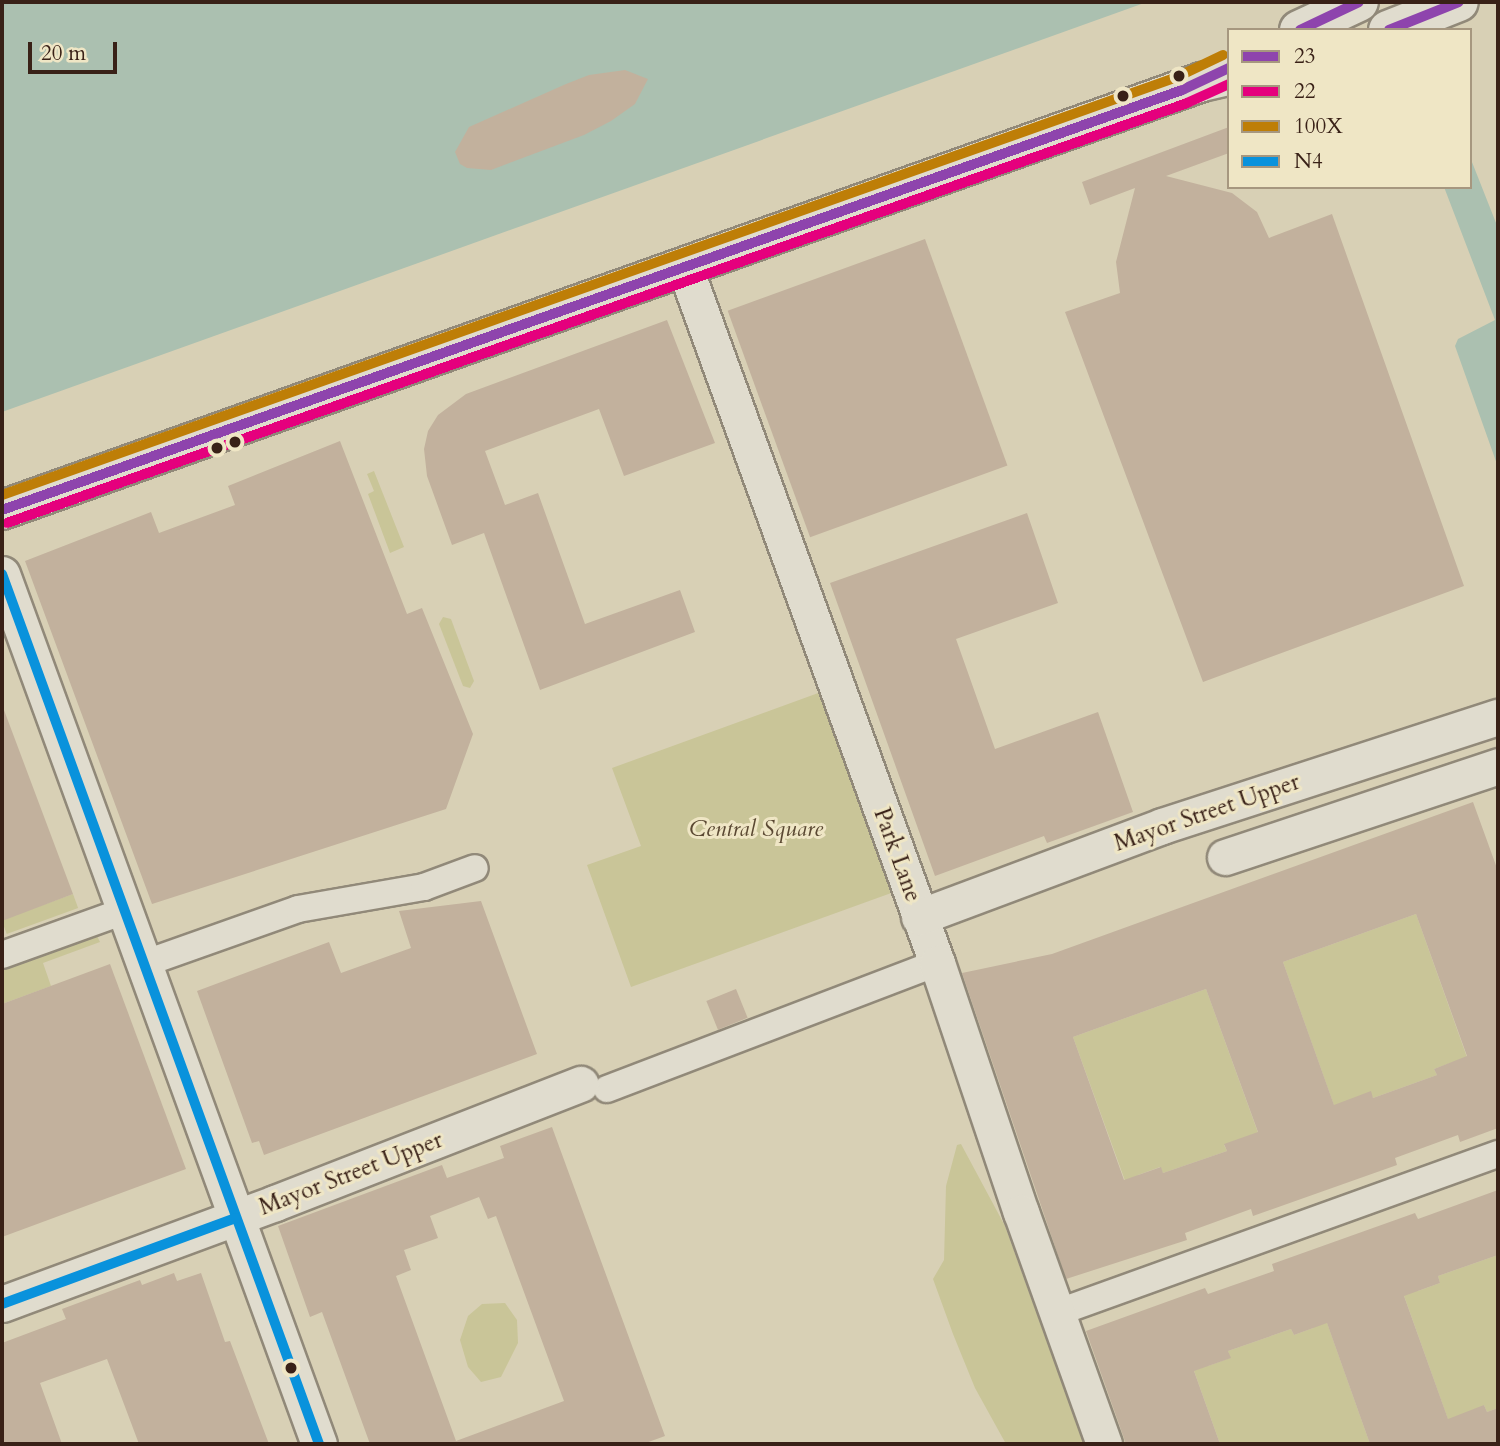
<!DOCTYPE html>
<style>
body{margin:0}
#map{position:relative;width:1500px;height:1446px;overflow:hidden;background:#d8d0b5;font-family:Cardo,serif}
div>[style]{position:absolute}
.green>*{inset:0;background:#c9c598;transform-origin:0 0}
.water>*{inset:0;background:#abc0b0}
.building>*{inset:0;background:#c2b19d;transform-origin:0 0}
.roads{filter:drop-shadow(2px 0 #918979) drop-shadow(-2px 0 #918979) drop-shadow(0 2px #918979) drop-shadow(0 -2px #918979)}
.pedestrian>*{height:26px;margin:-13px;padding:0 13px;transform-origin:13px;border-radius:13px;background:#e0dcce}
.minor>*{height:35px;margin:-17.5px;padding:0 17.5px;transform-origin:17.5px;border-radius:17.5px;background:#e0dcce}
.secondary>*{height:38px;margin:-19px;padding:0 19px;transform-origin:19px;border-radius:19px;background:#e0dcce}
.bus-1>*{height:10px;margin:-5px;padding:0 5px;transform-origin:5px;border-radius:5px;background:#8e44ad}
.bus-2>*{height:10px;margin:-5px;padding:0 5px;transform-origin:5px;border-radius:5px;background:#e5007d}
.bus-3>*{height:10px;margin:-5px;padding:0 5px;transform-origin:5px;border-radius:5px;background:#be7e07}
.bus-4>*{height:10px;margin:-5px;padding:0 5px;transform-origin:5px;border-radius:5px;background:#0992dc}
.dots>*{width:19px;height:19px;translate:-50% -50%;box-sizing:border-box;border:4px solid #efe6c5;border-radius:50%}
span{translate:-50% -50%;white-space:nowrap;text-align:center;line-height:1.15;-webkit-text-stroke:6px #efe6c5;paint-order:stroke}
.street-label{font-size:23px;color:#392117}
.park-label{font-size:23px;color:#5a4832;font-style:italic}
.frame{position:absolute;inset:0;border:4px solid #392117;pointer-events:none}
.legend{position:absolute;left:1227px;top:28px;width:245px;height:161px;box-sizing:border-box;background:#efe6c5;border:2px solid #a6977f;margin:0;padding:9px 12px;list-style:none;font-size:21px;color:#392117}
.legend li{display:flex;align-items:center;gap:14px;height:35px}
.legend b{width:35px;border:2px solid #a6977f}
.scale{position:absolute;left:28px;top:42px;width:89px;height:32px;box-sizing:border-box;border:4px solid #392117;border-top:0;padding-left:9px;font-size:21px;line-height:24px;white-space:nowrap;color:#392117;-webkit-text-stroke:5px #efe6c5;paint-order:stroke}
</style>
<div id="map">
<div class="green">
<div style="clip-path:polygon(374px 471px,404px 547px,390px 553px,368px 494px,374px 491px,367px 474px)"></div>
<div style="clip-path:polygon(443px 617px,451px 619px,474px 681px,470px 688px,463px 686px,439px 624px)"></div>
<div style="clip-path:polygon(821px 692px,894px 892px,631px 987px,587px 865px,641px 846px,612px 768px)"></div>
<div style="left:73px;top:894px;width:15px;height:76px;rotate:70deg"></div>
<div style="clip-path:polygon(1416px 914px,1474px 1077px,1453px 1062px,1434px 1069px,1437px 1075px,1373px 1098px,1370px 1092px,1341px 1125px,1283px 962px)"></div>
<div style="clip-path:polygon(96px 934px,100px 942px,43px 963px,51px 986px,2px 1004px,2px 969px)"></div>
<div style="clip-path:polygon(1206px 989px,1265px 1152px,1224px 1145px,1227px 1151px,1163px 1173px,1160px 1167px,1138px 1175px,1132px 1200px,1073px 1037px)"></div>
<div style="clip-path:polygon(961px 1144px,1005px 1226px,1084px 1444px,1006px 1444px,975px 1388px,953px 1334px,933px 1279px,944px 1260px,946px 1186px,957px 1145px)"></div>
<div style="clip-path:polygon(1498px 1255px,1498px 1408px,1487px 1412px,1484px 1405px,1455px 1439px,1397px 1276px,1418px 1291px,1440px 1283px,1438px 1276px)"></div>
<div style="clip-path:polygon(505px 1303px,517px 1320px,518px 1343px,501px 1377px,481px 1382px,468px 1367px,460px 1340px,468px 1316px,482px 1304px)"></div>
<div style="clip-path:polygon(1320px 1303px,1370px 1444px,1220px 1444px,1187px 1351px,1208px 1366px,1230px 1358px,1228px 1351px,1291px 1329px,1294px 1335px,1313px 1328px)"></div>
</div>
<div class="water">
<div style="clip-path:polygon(2px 2px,1147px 2px,2px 412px)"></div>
<div style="clip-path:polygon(1470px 157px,1498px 228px,1498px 467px,1455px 346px,1458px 339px,1495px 320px,1444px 187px,1470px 187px)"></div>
</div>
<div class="building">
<div style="clip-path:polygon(625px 70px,648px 79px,635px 104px,611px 121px,584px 135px,491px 170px,467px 168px,460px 164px,455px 152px,469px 127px,566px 84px,589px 75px)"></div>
<div style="clip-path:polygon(1229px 127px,1229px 153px,1166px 176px,1232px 193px,1257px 212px,1269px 238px,1332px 214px,1464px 586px,1203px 682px,1065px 312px,1120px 293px,1116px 262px,1135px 188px,1090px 205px,1082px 182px)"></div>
<div style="left:925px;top:239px;width:241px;height:210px;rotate:70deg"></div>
<div style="clip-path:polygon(667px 320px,715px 443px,624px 476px,599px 409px,485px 451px,505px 505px,538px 493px,585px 624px,680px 590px,695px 632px,540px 690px,484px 533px,452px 545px,427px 476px,424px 449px,428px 431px,438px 415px,466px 394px)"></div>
<div style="clip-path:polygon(340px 441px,407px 614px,422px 608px,473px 734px,446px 809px,152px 904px,25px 561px,151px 512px,159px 533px,235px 505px,228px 486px)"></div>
<div style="clip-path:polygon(1027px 513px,1058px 603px,956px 639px,995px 749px,1098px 712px,1133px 812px,1047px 843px,1044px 836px,935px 876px,830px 583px)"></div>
<div style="clip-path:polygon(4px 710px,73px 894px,2px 921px,2px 711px)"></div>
<div style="clip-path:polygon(evenodd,1473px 802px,1498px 871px,1498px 1128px,1460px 1142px,1458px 1135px,1395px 1158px,1397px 1165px,1253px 1216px,1251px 1209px,1185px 1233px,1187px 1240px,1066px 1279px,962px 973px,1052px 954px,1473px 802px,1416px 914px,1467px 1056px,1434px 1069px,1437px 1075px,1373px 1098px,1371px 1091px,1334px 1105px,1283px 962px,1416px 914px,1473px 802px,1206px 989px,1258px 1132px,1224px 1144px,1227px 1151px,1163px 1173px,1161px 1167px,1124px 1180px,1073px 1037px,1206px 989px)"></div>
<div style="clip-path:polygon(481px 901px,537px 1054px,264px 1155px,259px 1141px,252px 1143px,197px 991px,329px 942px,341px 973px,411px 948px,399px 911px)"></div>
<div style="clip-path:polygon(110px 964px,186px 1169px,2px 1237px,2px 1004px)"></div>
<div style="left:736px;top:989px;width:31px;height:32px;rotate:68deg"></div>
<div style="clip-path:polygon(evenodd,552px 1127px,665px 1436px,643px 1444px,370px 1444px,322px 1312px,310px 1317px,278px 1226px,442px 1165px,447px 1178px,504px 1158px,500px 1146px,552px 1127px,479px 1197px,488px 1219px,496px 1216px,564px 1401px,456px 1441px,396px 1276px,411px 1270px,404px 1250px,438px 1238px,430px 1216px,479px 1197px)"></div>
<div style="clip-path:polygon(1498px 1190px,1498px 1255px,1438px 1276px,1440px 1283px,1404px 1296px,1448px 1419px,1484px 1405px,1487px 1412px,1498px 1408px,1498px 1444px,1370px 1444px,1327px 1323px,1294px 1335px,1291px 1329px,1228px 1351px,1231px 1358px,1194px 1371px,1220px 1444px,1126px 1444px,1086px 1331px,1205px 1288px,1208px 1294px,1274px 1271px,1272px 1264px,1415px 1213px,1418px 1219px)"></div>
<div style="clip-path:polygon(174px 1273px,177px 1281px,201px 1273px,225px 1342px,230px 1341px,269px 1444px,139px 1444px,107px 1359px,40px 1383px,62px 1444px,2px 1444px,2px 1343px,66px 1319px,62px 1309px,140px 1280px,142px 1285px)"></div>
</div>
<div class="roads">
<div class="pedestrian">
<div style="left:2px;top:955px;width:130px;rotate:-19.8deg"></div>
<div style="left:143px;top:964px;width:164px;rotate:-19.5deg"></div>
<div style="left:298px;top:909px;width:128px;rotate:-9.9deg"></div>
<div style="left:424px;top:887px;width:54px;rotate:-20.4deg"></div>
<div style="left:607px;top:1089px;width:353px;rotate:-20.9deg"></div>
<div style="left:1056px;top:1313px;width:470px;rotate:-19.8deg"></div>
</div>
<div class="minor">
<div style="left:685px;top:268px;width:739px;rotate:70.07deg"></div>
<div style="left:937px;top:963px;width:263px;rotate:71.4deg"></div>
<div style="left:1021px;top:1212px;width:246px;rotate:70.3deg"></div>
<div style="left:2px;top:574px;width:926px;rotate:69.98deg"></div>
<div style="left:1225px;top:857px;width:288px;rotate:-18.4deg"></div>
<div style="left:919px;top:917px;width:259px;rotate:-20.5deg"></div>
<div style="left:1162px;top:826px;width:353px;rotate:-18deg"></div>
<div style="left:2px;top:1304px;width:291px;rotate:-20.3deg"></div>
<div style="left:275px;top:1203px;width:328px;rotate:-21.3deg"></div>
</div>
<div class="secondary">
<div style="left:1299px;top:30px;width:66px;rotate:-25deg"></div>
<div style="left:1388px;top:30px;width:76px;rotate:-21.5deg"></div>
<div style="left:2px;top:510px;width:1274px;rotate:-19.63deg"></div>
<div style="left:1202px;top:82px;width:28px;rotate:-13deg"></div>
</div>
</div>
<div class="bus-1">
<div style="left:1300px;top:30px;width:65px;rotate:-25.4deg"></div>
<div style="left:1389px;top:30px;width:75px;rotate:-21.8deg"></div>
<div style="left:2px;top:510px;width:1253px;rotate:-19.59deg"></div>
<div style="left:1182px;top:90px;width:52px;rotate:-25.1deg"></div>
</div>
<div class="bus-2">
<div style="left:7px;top:523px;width:1253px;rotate:-19.59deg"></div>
<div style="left:1187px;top:103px;width:46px;rotate:-24.3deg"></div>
</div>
<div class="bus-3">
<div style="left:2px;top:495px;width:1247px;rotate:-19.58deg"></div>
<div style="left:1177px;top:77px;width:51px;rotate:-25.6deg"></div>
</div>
<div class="bus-4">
<div style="left:2px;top:574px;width:926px;rotate:69.98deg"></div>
<div style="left:2px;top:1304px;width:249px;rotate:-20.2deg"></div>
</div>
<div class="dots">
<div style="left:1179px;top:76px;background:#392117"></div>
<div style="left:1123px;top:96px;background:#392117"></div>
<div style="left:235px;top:442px;background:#392117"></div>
<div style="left:217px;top:448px;background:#392117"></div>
<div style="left:291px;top:1368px;background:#392117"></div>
</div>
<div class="street-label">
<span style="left:1207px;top:813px;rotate:-19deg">Mayor Street Upper</span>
<span style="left:897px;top:855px;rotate:70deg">Park Lane</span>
<span style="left:351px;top:1174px;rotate:-21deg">Mayor Street Upper</span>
</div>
<div class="park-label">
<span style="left:756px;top:829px">Central Square</span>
</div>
<div class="frame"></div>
<ul class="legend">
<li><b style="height:9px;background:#8e44ad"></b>23</li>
<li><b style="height:9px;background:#e5007d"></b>22</li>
<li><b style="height:9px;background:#be7e07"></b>100X</li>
<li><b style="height:9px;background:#0992dc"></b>N4</li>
</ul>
<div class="scale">20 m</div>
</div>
